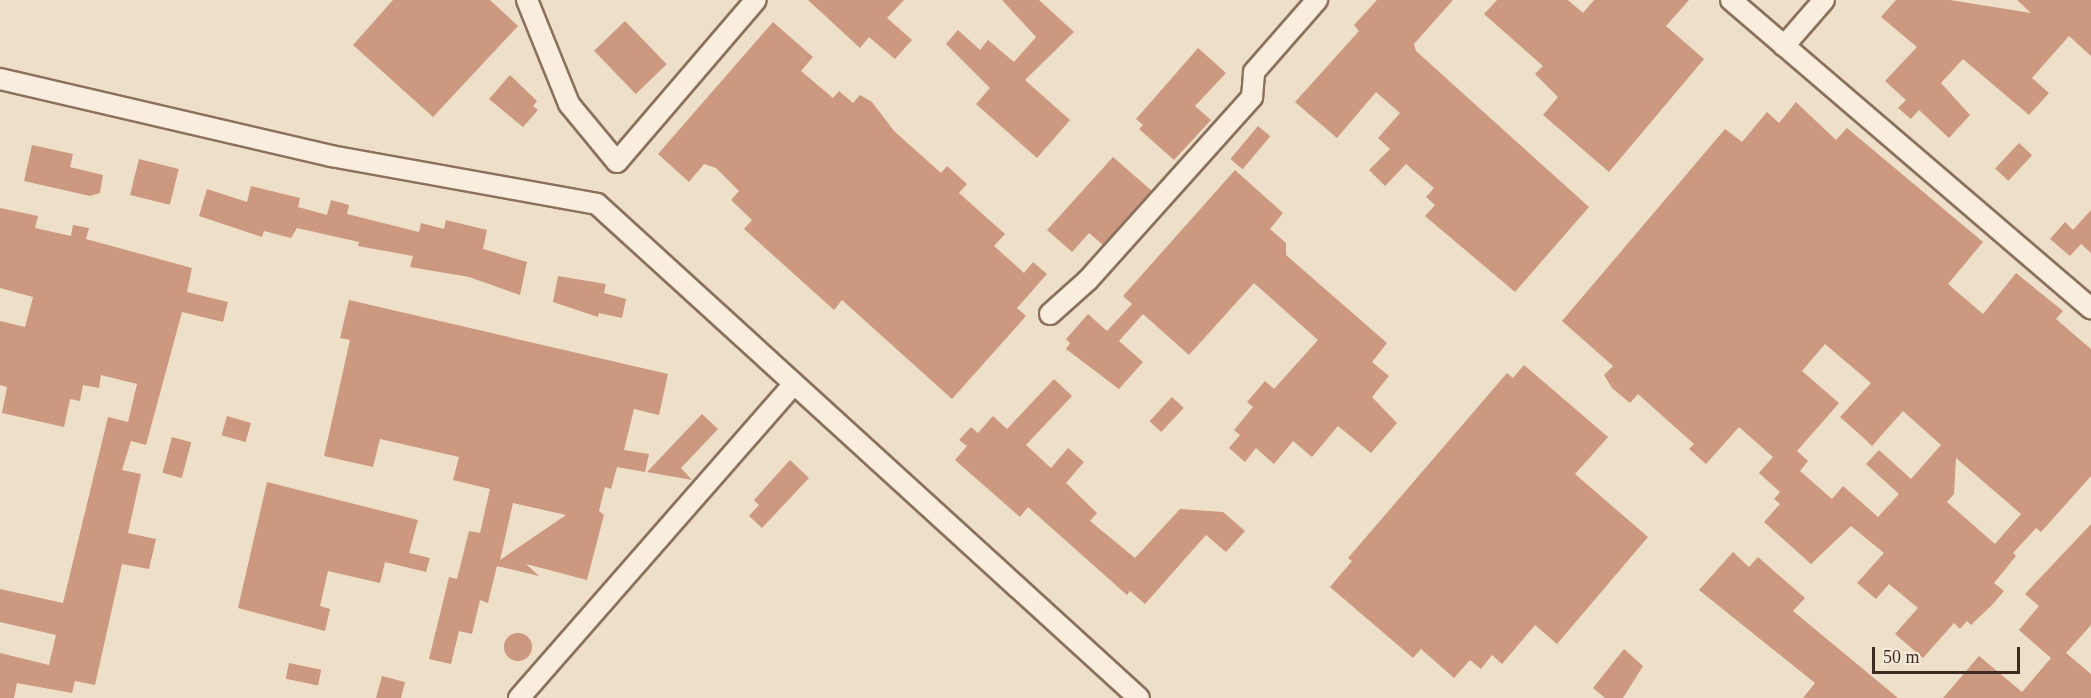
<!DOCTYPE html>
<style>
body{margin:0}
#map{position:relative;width:2091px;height:698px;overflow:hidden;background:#eedfc9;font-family:"Times New Roman",serif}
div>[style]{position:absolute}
.building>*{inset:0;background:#cc9880;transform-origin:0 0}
.round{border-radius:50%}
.roads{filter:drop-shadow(2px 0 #8b715e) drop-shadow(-2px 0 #8b715e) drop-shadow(0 2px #8b715e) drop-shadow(0 -2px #8b715e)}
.minor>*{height:20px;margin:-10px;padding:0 10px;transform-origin:10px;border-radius:10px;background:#f9eedd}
span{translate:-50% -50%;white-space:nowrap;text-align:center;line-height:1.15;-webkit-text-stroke:5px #f6ead9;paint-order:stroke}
.scale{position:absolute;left:1872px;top:647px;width:148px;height:27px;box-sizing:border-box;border:3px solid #3b2b21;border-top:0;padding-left:8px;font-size:18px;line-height:21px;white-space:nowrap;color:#3b2b21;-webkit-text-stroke:4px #f6ead9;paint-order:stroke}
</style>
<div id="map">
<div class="building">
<div style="clip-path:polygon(393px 0,490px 0,518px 26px,433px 117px,353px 45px)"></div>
<div style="clip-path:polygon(808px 0,904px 0,887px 18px,912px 40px,895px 59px,869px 37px,860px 48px)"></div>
<div style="clip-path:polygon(1002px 0,1039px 0,1074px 32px,1025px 80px,1070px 120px,1037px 158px,976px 104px,990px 88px,946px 44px,958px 30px,980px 50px,988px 40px,1014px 62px,1036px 37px)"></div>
<div style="clip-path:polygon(1377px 0,1453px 0,1414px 44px,1416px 51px,1589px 207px,1515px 292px,1425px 216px,1435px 205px,1426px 197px,1434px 188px,1406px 164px,1385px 186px,1369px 170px,1390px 149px,1378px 138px,1400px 113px,1376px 92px,1337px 138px,1295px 102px,1359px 31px,1354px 25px)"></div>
<div style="clip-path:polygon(1497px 0,1568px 0,1583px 13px,1594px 0,1689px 0,1666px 26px,1704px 59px,1609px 172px,1543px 115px,1558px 97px,1535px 74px,1543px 66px,1484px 14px)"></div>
<div style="clip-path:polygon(1896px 0,1950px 0,2031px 13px,2017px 0,2091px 0,2091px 56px,2069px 36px,2032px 78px,2049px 93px,2029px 115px,1963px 59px,1941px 83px,1970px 115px,1949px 138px,1919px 110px,1911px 119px,1898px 108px,1906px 100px,1885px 81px,1917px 47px,1881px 17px)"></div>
<div style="left:625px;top:21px;width:60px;height:43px;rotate:46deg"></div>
<div style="clip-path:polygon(773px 22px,813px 57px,801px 71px,833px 98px,839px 91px,853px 103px,860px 95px,872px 102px,894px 131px,941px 173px,947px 166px,967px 184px,959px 193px,1005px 234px,994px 246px,1024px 273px,1033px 262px,1047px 274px,1017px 308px,1026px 316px,952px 399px,842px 300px,834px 310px,744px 229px,752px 220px,731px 200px,739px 191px,716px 168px,704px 164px,689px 182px,658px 154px)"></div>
<div style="clip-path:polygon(1198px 48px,1226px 73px,1195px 106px,1211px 120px,1174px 160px,1139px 129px,1143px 125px,1136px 119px)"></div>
<div style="clip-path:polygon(510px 75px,537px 101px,533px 106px,538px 110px,523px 127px,489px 99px)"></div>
<div style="clip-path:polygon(evenodd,1796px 102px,1836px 140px,1847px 128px,1983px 242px,1948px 284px,1983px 314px,2016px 273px,2063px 311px,2056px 319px,2091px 349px,2091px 476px,2041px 532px,2036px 528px,2013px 553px,2016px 556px,1994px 583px,2004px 591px,1993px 604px,1971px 625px,1967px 621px,1960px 629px,1954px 623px,1923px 658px,1895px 634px,1918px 608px,1889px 584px,1876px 599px,1857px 583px,1884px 553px,1851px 526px,1811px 564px,1764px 522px,1780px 504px,1774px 499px,1780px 492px,1759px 473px,1773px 457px,1739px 427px,1706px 464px,1689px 449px,1694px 444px,1638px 394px,1630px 403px,1612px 388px,1604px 375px,1613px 366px,1562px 321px,1725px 129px,1742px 142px,1767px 112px,1779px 123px,1796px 102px,1825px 344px,1871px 383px,1840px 417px,1866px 440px,1872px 446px,1903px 411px,1941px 445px,1911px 479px,1879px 450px,1866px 464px,1899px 494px,1878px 517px,1843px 486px,1832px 499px,1800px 471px,1808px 461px,1797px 451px,1839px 403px,1802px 371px,1825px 344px,1796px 102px,1956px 458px,2021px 514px,1995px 544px,1947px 502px,1954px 494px,1956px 458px)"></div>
<div style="left:1258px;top:126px;width:16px;height:43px;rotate:40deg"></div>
<div style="left:2019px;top:143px;width:18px;height:35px;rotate:43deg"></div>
<div style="clip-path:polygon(32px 145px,73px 154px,70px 167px,103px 175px,100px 193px,90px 196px,24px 181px)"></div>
<div style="clip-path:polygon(1113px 157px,1152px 191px,1103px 245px,1089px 233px,1072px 252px,1047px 230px)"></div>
<div style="left:139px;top:159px;width:41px;height:37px;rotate:14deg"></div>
<div style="clip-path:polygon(1235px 170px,1283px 213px,1270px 229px,1286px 243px,1286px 255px,1387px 343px,1372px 362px,1389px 376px,1372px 397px,1397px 423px,1371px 453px,1338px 426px,1312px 457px,1293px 441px,1274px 464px,1256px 448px,1245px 462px,1229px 448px,1240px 435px,1234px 430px,1253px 407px,1247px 402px,1265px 381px,1274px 389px,1318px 340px,1254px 283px,1189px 355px,1143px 314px,1119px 341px,1143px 362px,1119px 389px,1066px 349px,1070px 343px,1066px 339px,1088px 314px,1107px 331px,1132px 304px,1123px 296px)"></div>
<div style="clip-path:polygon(251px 186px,300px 198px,298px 207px,327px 215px,331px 200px,349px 205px,347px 214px,419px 232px,421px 223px,444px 229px,446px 220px,487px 230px,483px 249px,527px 262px,520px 295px,469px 277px,410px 267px,413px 256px,358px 246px,359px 242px,297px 228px,291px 238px,264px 231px,262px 237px,199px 216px,207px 189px,247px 202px)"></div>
<div style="clip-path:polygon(0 208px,38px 216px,35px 228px,71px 236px,73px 225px,89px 228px,86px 239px,192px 268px,187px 292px,228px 302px,223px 322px,182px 312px,146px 445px,131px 441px,122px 470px,141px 474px,128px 533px,156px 539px,149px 569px,122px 564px,95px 685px,75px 681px,72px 693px,17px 683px,14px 698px,0 698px,0 653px,49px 665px,56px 635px,0 622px,0 589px,63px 603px,108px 417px,128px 422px,137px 384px,101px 375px,99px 388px,83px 385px,80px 401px,70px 399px,64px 427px,2px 413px,7px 387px,0 385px,0 321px,25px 327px,33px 297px,0 288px)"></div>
<div style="clip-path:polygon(2091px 210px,2091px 253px,2081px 244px,2070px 256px,2050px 239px,2065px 222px,2073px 230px)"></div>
<div style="clip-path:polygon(558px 276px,606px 284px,604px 293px,626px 299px,622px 318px,599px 313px,598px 317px,553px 302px)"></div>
<div style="clip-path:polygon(evenodd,349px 300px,668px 374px,659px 415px,634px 409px,624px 450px,649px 454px,645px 472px,617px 467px,611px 489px,605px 487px,599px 511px,604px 515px,587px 580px,526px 564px,539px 576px,497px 566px,488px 603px,480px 600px,472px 634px,459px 631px,451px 664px,429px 659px,449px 577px,457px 579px,469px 531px,480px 533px,490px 489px,453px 480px,459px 457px,380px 439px,373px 467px,324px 456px,350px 340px,340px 338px,349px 300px,513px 503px,566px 515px,500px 560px,513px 503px)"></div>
<div style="clip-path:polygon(1524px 365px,1608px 437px,1575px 474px,1648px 537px,1557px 644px,1535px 625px,1502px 664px,1492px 655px,1481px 669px,1470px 660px,1454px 678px,1421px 649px,1413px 658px,1330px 587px,1352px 561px,1348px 558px,1507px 373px,1513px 378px)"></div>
<div style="clip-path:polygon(1054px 379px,1072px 396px,1026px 445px,1051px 468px,1068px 448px,1084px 462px,1066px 483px,1097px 513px,1090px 521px,1135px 558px,1180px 509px,1223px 512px,1245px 531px,1226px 552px,1206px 535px,1145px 604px,1130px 591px,1127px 595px,1028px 507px,1020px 517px,955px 460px,967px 446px,959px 440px,971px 427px,978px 433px,993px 416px,1007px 429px)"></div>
<div style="left:1172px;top:397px;width:16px;height:33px;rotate:43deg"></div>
<div style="clip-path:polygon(702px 414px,718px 429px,681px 468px,692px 480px,647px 472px)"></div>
<div style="left:227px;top:416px;width:25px;height:20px;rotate:16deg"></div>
<div style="left:172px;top:437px;width:20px;height:37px;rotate:15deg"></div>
<div style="clip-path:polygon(790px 460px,809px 478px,762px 528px,749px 516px,759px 505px,754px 500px)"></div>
<div style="clip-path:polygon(267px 482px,418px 520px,409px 553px,430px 558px,426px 572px,385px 562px,380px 583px,328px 571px,320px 606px,330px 609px,325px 631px,238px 608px)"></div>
<div style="clip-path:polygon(2091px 524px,2091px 625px,2066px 653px,2091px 674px,2091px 698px,1943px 698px,1979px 656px,2022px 692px,2051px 658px,2019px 630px,2039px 606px,2025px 594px)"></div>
<div style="clip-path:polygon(1733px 552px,1749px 567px,1758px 557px,1805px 598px,1793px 611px,1898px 698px,1803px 698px,1815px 683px,1699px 590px)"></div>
<div class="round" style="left:504px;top:633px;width:28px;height:28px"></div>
<div style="clip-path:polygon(1624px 649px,1643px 666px,1623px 698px,1605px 698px,1593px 688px)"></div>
<div style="left:289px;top:663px;width:33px;height:16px;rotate:12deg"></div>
<div style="clip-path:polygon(382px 676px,405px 682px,401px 698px,376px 698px)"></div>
</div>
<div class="roads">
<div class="minor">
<div style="left:527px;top:0;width:112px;rotate:68deg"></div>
<div style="left:569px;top:104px;width:75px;rotate:50.4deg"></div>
<div style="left:617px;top:162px;width:213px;rotate:-49.4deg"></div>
<div style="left:1731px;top:0;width:474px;rotate:40.6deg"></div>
<div style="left:1784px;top:46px;width:61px;rotate:-49deg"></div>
<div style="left:0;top:79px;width:340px;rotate:13.1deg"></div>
<div style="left:331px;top:156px;width:270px;rotate:10.2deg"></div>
<div style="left:597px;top:204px;width:733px;rotate:42.35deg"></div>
<div style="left:1050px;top:314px;width:51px;rotate:-41.8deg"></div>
<div style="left:1088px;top:280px;width:246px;rotate:-48.1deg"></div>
<div style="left:1252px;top:97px;width:25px;rotate:-85deg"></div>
<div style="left:1254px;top:72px;width:96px;rotate:-48.8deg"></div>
<div style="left:519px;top:698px;width:417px;rotate:-48.8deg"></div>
</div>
</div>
<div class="scale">50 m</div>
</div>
